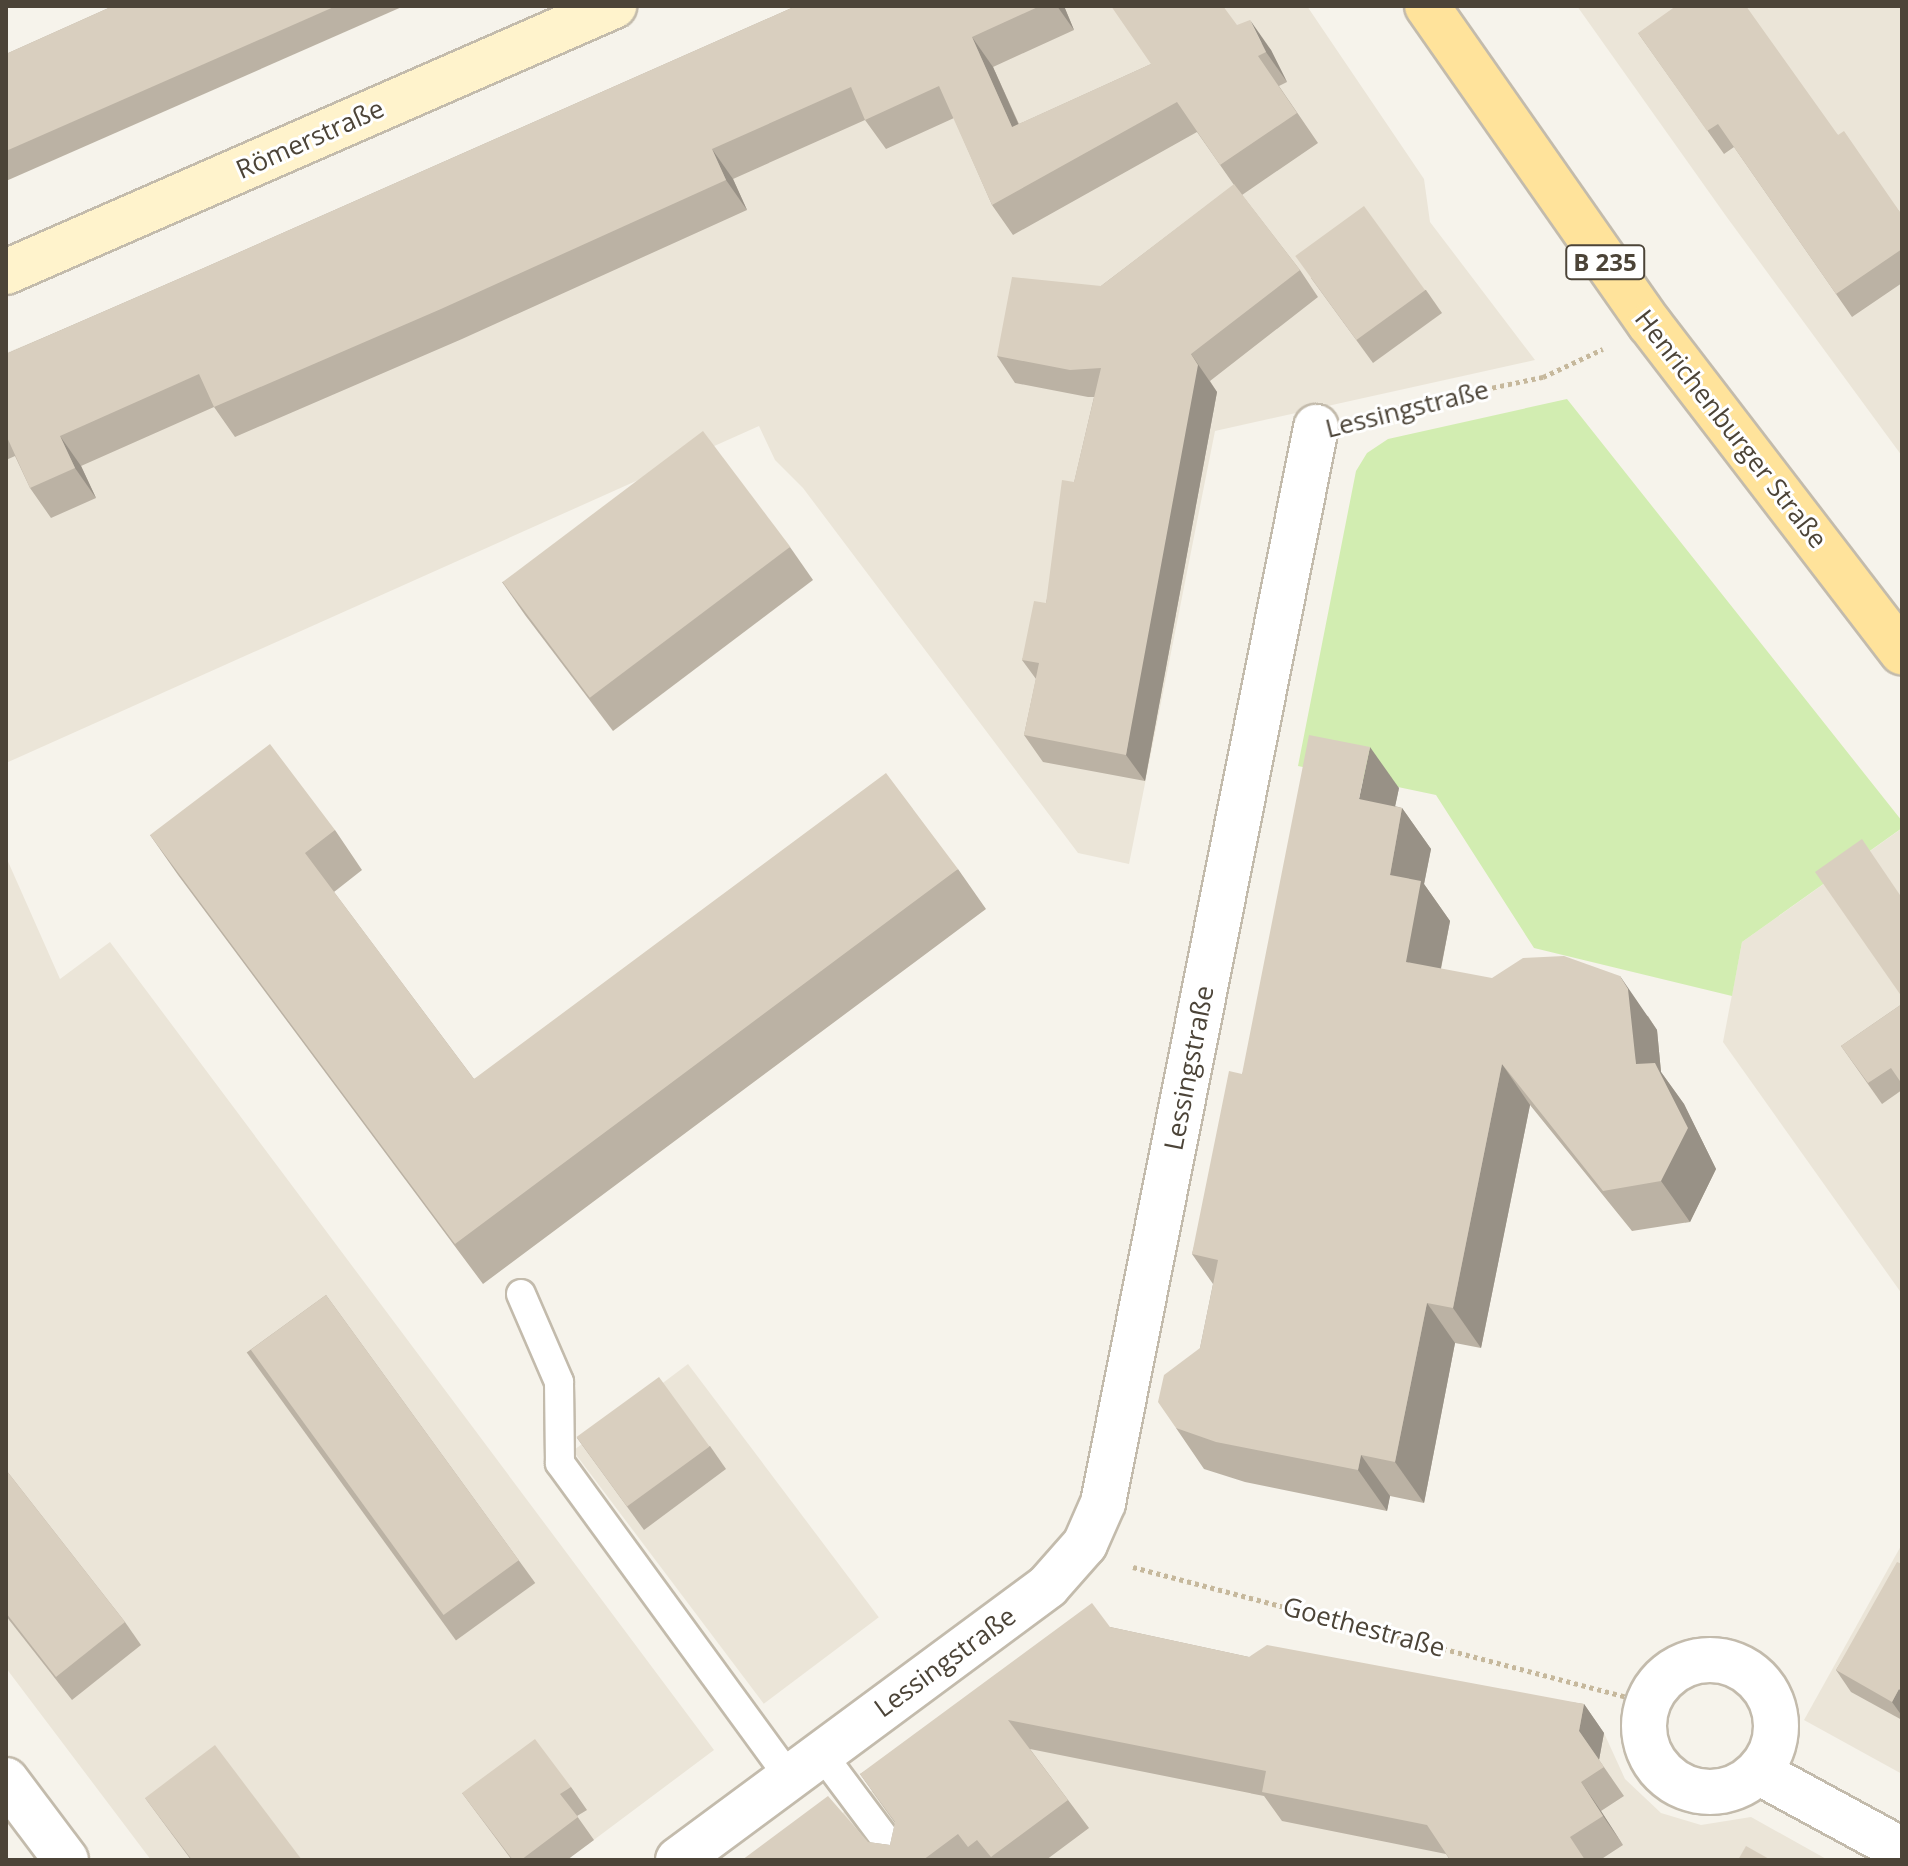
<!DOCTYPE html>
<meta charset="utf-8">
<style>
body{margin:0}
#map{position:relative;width:1908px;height:1866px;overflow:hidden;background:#f6f3eb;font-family:"Open Sans",sans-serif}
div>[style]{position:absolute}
.residential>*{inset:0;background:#ebe5d8;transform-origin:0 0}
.green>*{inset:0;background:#d2edb1}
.path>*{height:5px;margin-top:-2.5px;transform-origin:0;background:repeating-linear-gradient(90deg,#c6b89c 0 4px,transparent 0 8px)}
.roads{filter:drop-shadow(2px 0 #c3bbac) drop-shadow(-2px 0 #c3bbac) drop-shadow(0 2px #c3bbac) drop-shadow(0 -2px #c3bbac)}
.lane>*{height:28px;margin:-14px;padding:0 14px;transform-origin:14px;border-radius:14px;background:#fff}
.street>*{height:44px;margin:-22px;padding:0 22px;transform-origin:22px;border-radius:22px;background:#fff}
.street>.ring{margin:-22px;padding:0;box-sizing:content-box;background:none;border:44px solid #fff;border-radius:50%}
.secondary>*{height:44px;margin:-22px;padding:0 22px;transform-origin:22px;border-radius:22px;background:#fff3cc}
.primary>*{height:44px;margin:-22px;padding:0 22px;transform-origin:22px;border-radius:22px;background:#ffe39b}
.wall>*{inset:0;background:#bbb2a4;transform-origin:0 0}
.shaded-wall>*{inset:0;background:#989186}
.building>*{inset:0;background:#d9cfbf;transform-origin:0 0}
span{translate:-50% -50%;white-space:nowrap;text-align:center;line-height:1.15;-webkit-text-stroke:6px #fff;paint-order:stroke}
.shield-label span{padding:2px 6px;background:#fff;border:2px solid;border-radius:6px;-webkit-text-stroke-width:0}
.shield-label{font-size:24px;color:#4c4438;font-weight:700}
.street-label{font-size:26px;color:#4c4438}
.frame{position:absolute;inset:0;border:8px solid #4c4438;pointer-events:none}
</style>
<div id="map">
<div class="residential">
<div style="clip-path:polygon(844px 6px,1307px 6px,1424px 179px,1430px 222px,1535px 360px,1215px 431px,1129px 864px,1078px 853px,803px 488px,775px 460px,759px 426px,6px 763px,6px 353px)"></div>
<div style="clip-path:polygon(1577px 6px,1902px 6px,1902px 456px,1726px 216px)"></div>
<div style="clip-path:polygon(1901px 829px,1902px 830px,1902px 1294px,1723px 1042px,1742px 942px)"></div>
<div style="clip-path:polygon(6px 857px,60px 979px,110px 942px,714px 1750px,567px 1860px,151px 1860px,6px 1668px)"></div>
<div style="left:688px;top:1364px;width:317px;height:144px;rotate:53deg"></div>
<div style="clip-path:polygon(1902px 1544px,1902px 1774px,1804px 1720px)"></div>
<div style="clip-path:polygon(1093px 1625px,1604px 1733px,1625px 1779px,1661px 1813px,1701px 1825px,1751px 1817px,1828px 1860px,780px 1860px)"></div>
</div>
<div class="green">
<div style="clip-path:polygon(1567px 399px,1902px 821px,1902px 828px,1742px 942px,1732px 996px,1534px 948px,1436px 795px,1298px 766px,1356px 471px,1367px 453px,1388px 439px)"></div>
</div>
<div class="path">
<div style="left:1367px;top:414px;width:180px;rotate:-11.9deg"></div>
<div style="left:1543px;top:377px;width:66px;rotate:-25deg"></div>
<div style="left:1133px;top:1567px;width:530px;rotate:14.74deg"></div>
</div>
<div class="roads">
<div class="lane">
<div style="left:521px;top:1294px;width:96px;rotate:66.6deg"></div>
<div style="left:559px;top:1382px;width:81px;rotate:89.3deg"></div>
<div style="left:560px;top:1463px;width:389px;rotate:53.9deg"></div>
<div style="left:821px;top:1753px;width:134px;rotate:53.2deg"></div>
</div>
<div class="street">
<div class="ring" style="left:1644px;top:1660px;width:88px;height:88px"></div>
<div style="left:1760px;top:1773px;width:162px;rotate:28.5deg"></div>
<div style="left:6px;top:1780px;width:100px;rotate:53.1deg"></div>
<div style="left:678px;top:1860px;width:460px;rotate:-36.5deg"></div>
<div style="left:1048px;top:1586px;width:56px;rotate:-48.6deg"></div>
<div style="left:1085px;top:1544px;width:45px;rotate:-66.3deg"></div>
<div style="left:1103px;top:1503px;width:1097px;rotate:-78.8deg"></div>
</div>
<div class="secondary">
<div style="left:6px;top:272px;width:664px;rotate:-23.63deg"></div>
</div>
<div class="primary">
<div style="left:1427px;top:6px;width:388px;rotate:55deg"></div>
<div style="left:1650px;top:324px;width:414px;rotate:52.5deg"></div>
</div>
</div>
<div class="wall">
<div style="clip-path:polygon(113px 6px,404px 6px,6px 181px,6px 54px)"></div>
<div style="clip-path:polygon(796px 6px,1064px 6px,1074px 30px,993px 67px,1019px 124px,1237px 25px,1271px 50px,1287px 82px,1279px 86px,1318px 143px,1242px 195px,1300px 270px,1318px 297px,1210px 381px,1217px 392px,1145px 781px,1043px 762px,1024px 735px,1036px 679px,1022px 660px,1046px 603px,1094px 397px,1088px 397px,1015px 383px,997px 356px,1101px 286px,1234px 185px,1197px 132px,1013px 235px,992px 205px,954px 118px,886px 149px,865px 120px,733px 179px,747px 210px,462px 339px,235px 437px,214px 407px,81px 466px,96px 498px,51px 518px,30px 488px,15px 456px,6px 460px,6px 354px,206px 267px)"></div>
<div style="clip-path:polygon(1638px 33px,1838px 135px,1902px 215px,1902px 283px,1852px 317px,1734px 147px,1724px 154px)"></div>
<div style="clip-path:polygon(1311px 278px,1426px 290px,1442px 313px,1373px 363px)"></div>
<div style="clip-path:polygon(790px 547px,813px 580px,613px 731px,525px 615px,502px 582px)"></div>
<div style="clip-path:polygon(1399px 788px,1395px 806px,1402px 808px,1431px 849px,1424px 884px,1450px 921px,1441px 969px,1648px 1016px,1657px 1030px,1661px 1072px,1684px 1104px,1716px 1169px,1690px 1222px,1632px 1231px,1530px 1105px,1481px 1348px,1455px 1343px,1424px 1503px,1390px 1496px,1387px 1511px,1245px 1482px,1204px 1469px,1176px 1428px,1200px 1348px,1213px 1284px,1192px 1254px,1242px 1074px)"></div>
<div style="clip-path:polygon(335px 830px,362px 870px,334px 892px,474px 1079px,958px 869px,986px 909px,483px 1284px,178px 875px,150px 835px)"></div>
<div style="clip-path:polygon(1902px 1004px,1902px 1090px,1882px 1104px,1841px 1046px)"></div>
<div style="left:326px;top:1295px;width:356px;height:98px;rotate:54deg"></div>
<div style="clip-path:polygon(577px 1438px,710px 1446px,726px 1469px,644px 1530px)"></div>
<div style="clip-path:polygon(6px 1470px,125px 1622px,141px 1645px,72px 1700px,6px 1616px)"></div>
<div style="clip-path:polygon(1902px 1564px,1902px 1720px,1851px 1692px,1836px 1670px)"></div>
<div style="clip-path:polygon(1110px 1627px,1249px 1657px,1584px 1704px,1604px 1733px,1599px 1760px,1624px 1796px,1601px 1811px,1623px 1845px,1600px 1860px,1450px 1860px,1446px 1854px,1282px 1821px,1264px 1796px,1030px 1749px,1089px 1828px,1046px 1860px,742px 1860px,868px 1842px,890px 1845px,895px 1823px,860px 1774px)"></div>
<div style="clip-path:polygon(571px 1787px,587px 1810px,577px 1816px,594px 1840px,567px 1860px,512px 1860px,462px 1793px)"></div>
<div style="clip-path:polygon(145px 1798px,302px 1860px,191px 1860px)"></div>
</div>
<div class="shaded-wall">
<div style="clip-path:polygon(1057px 6px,1064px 6px,1074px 30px)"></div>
<div style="clip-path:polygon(1250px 20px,1271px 50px,1287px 82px,1266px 52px)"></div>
<div style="clip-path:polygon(972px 37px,993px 67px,1033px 157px,1012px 127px)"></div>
<div style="clip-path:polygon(712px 149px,733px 179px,747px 210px,726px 180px)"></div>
<div style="clip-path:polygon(1191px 354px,1217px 392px,1145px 781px,1126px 755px)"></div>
<div style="clip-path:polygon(60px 436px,81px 466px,96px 498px,75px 468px)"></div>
<div style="clip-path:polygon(1370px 747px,1399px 788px,1388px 840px,1359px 799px)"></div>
<div style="clip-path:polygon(1402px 808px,1431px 849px,1424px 884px,1450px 921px,1434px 1003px,1406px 962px,1390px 875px)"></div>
<div style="clip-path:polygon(1620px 976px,1657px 1030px,1661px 1072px,1684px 1104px,1716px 1169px,1690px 1222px,1661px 1181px,1636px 1064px)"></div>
<div style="clip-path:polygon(1502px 1064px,1530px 1105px,1481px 1348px,1453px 1308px)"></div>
<div style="clip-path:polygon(1427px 1303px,1455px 1343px,1424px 1503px,1395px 1462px)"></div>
<div style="clip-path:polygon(1361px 1455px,1390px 1496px,1387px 1511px,1358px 1470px)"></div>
<div style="clip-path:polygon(1899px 1689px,1902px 1693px,1902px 1716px,1892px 1702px)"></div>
<div style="clip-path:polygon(1584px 1704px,1604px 1733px,1599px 1760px,1624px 1796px,1579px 1731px)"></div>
<div style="clip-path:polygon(1581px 1782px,1601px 1811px,1623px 1845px,1603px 1816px)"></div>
</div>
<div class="building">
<div style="clip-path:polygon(113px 6px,336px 6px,6px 151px,6px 54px)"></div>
<div style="clip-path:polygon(796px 6px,1040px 6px,972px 37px,1012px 127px,1151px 64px,1111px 6px,1223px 6px,1237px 25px,1250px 20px,1266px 52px,1258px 56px,1297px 113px,1220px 165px,1177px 102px,992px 205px,939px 86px,865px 120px,851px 87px,712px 149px,726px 180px,441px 309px,214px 407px,199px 374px,60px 436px,75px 468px,30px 488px,6px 435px,6px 354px,206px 267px)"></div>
<div style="clip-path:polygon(1676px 6px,1746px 6px,1838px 135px,1844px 131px,1902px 215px,1902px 249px,1836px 294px,1718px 124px,1707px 131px,1638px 33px)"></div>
<div style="clip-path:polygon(1234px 184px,1300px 270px,1191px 354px,1198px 365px,1126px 755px,1024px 735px,1039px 663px,1022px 660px,1034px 601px,1046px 603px,1062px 480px,1074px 482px,1101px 368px,1070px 370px,997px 356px,1012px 277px,1101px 286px)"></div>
<div style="left:1364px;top:206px;width:104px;height:85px;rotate:54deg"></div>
<div style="left:703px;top:431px;width:145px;height:251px;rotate:53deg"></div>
<div style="clip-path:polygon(1309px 735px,1370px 747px,1359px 799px,1402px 808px,1390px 875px,1421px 881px,1406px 962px,1492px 978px,1523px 958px,1564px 956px,1620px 976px,1628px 989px,1636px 1064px,1655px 1063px,1688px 1128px,1661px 1181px,1603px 1191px,1502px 1064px,1453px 1308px,1427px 1303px,1395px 1462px,1361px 1455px,1358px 1470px,1216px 1442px,1176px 1428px,1158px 1402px,1164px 1375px,1200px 1348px,1218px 1260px,1192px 1254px,1229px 1071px,1242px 1074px)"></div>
<div style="clip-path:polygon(270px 744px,335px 830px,305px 853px,474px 1079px,886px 773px,958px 869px,455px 1244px,150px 835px)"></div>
<div style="clip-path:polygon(1862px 839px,1902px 898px,1902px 997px,1815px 872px)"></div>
<div style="clip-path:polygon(1902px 1004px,1902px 1084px,1891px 1068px,1868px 1083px,1841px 1046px)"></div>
<div style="left:326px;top:1295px;width:328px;height:93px;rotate:54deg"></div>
<div style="left:659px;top:1377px;width:86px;height:102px;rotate:54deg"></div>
<div style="clip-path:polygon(6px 1470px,125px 1622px,56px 1677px,6px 1613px)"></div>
<div style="clip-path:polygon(1897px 1562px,1902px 1564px,1902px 1691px,1899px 1689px,1892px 1702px,1836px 1670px)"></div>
<div style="clip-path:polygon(1092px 1603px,1110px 1627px,1249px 1657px,1267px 1645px,1584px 1704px,1579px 1731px,1604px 1767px,1581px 1782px,1603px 1816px,1570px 1837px,1585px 1860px,1456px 1860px,1449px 1858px,1427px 1825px,1262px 1792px,1266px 1771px,1008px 1720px,1068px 1800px,991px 1857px,977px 1840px,968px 1847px,958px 1834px,923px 1860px,742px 1860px,828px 1796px,868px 1842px,890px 1845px,895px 1822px,860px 1774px)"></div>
<div style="clip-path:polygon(535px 1739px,571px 1787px,560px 1794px,578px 1817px,521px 1860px,513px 1860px,462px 1793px)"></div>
<div style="clip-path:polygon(215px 1745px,302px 1860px,192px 1860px,145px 1798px)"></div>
<div style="clip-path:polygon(1746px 1846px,1771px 1860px,1738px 1860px)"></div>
</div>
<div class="shield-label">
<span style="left:1605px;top:262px">B 235</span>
</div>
<div class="street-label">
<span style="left:310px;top:139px;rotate:-24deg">Römerstraße</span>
<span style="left:1407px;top:409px;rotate:-14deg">Lessingstraße</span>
<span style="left:1731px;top:429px;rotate:52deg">Henrichenburger Straße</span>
<span style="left:1189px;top:1068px;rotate:-79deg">Lessingstraße</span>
<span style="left:1364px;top:1627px;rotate:15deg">Goethestraße</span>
<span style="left:945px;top:1662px;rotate:-36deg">Lessingstraße</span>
</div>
<div class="frame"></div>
</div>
